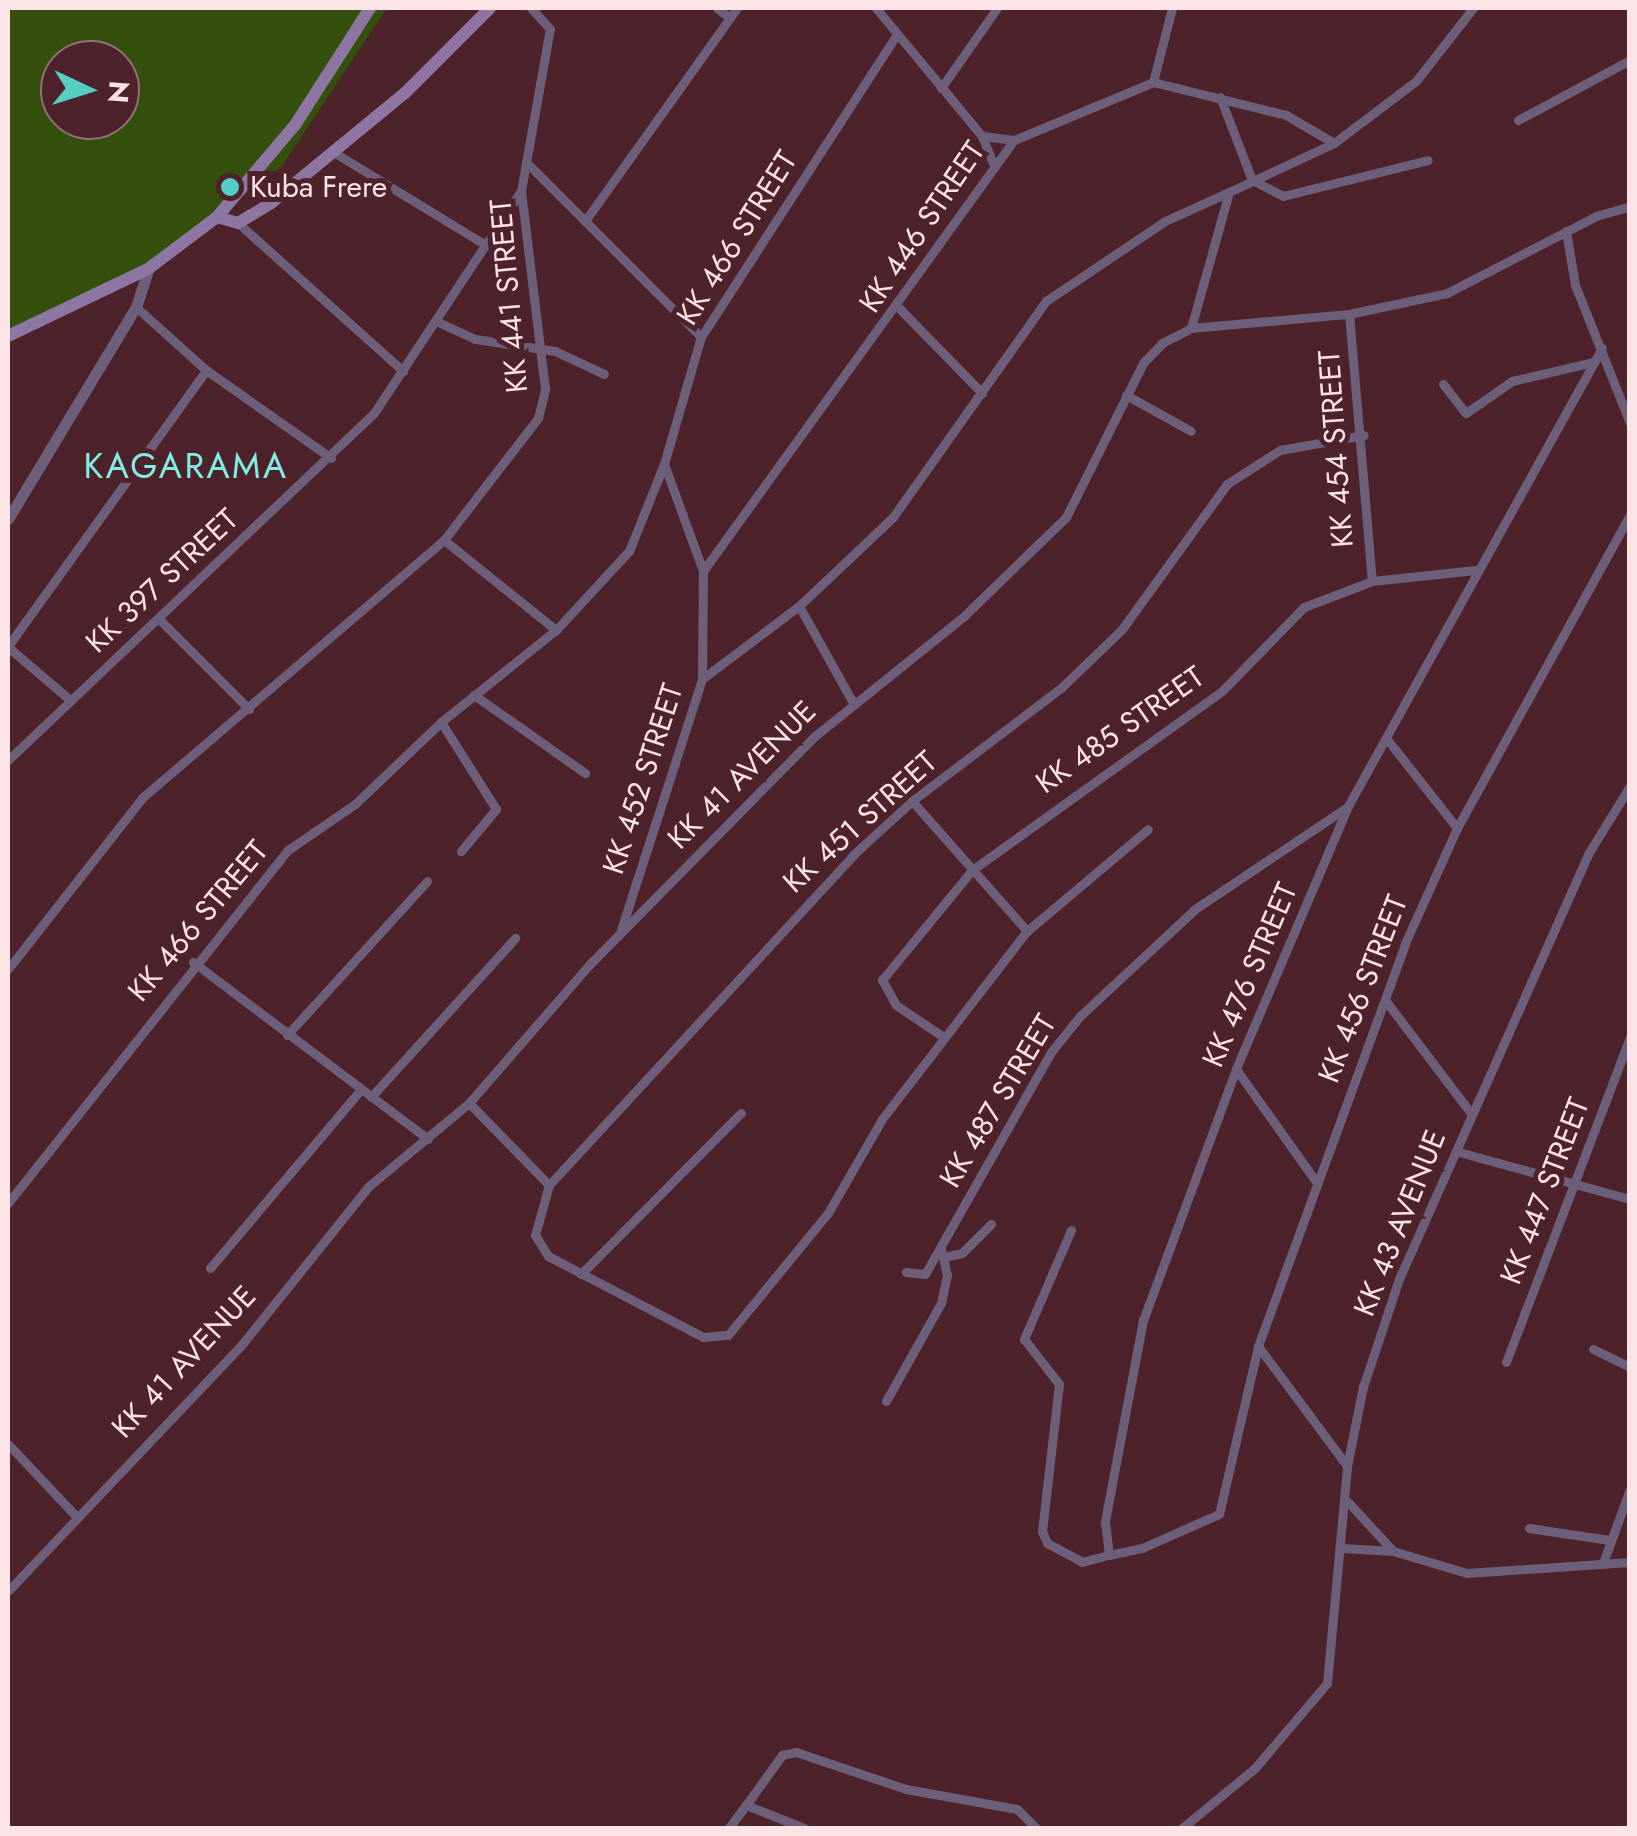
<!DOCTYPE html>
<style>
body{margin:0}
#map{position:relative;width:1637px;height:1836px;overflow:hidden;background:#4e222b;font-family:Jost,sans-serif}
div>[style]{position:absolute}
.green>*{inset:0;background:#354f0c}
.minor>*{height:9px;margin:-4.5px;padding:0 4.5px;transform-origin:4.5px;border-radius:4.5px;background:#6d5e7a}
.tertiary>*{height:11px;margin:-5.5px;padding:0 5.5px;transform-origin:5.5px;border-radius:5.5px;background:#6d5e7a}
.secondary>*{height:12px;margin:-6px;padding:0 6px;transform-origin:6px;border-radius:6px;background:#8e76a3}
.dots>*{width:28px;height:28px;translate:-50% -50%;box-sizing:border-box;border:5px solid #4e222b;border-radius:50%}
span{translate:-50% -50%;white-space:nowrap;text-align:center;line-height:1.15;-webkit-text-stroke:10px #4e222b;paint-order:stroke}
.poi-label{font-size:30px;color:#fbe3e6}
.left{translate:0 -50%;text-align:left}
.street-label{font-size:30px;color:#fbe3e6}
.quarter-label{font-size:35px;color:#82ede5;letter-spacing:2.5px}
.frame{position:absolute;inset:0;border:10px solid #fbe3e6;pointer-events:none}
.north{position:absolute;left:40px;top:40px;width:100px;height:100px;box-sizing:border-box;background:#4e222b;border:2px solid #936f76;border-radius:50%;rotate:94deg;font-size:28px;font-weight:700;line-height:40px;text-align:center;color:#fbe3e6}
.north::after{content:'';display:block;margin:auto;width:35px;height:45px;background:#55cec6;clip-path:polygon(50% 0,100% 100%,50% 72%,0 100%)}
</style>
<div id="map">
<div class="green">
<div style="clip-path:polygon(evenodd,8px 8px,387px 8px,280px 169px,149px 265px,8px 332px,8px 8px,60px 60px,120px 60px,120px 120px,60px 120px,60px 60px)"></div>
</div>
<div class="minor">
<div style="left:717px;top:8px;width:16px;rotate:38deg"></div>
<div style="left:876px;top:8px;width:166px;rotate:50.4deg"></div>
<div style="left:982px;top:136px;width:29px;rotate:68deg"></div>
<div style="left:1153px;top:82px;width:76px;rotate:-75.6deg"></div>
<div style="left:941px;top:88px;width:98px;rotate:-55deg"></div>
<div style="left:1220px;top:97px;width:89px;rotate:68.9deg"></div>
<div style="left:1252px;top:180px;width:35px;rotate:27deg"></div>
<div style="left:1283px;top:196px;width:149px;rotate:-13.9deg"></div>
<div style="left:1518px;top:120px;width:127px;rotate:-28.2deg"></div>
<div style="left:982px;top:136px;width:32px;rotate:7deg"></div>
<div style="left:335px;top:153px;width:177px;rotate:31.4deg"></div>
<div style="left:530px;top:166px;width:242px;rotate:45deg"></div>
<div style="left:585px;top:221px;width:262px;rotate:-54.5deg"></div>
<div style="left:238px;top:223px;width:222px;rotate:41.9deg"></div>
<div style="left:1566px;top:231px;width:55px;rotate:80.5deg"></div>
<div style="left:1575px;top:285px;width:149px;rotate:68.3deg"></div>
<div style="left:136px;top:307px;width:94px;rotate:42deg"></div>
<div style="left:206px;top:370px;width:153px;rotate:35.1deg"></div>
<div style="left:899px;top:308px;width:119px;rotate:45.7deg"></div>
<div style="left:1349px;top:314px;width:268px;rotate:85.1deg"></div>
<div style="left:436px;top:321px;width:43px;rotate:24.8deg"></div>
<div style="left:475px;top:339px;width:81px;rotate:8.5deg"></div>
<div style="left:555px;top:351px;width:54px;rotate:25.1deg"></div>
<div style="left:1191px;top:328px;width:159px;rotate:-5.1deg"></div>
<div style="left:1349px;top:314px;width:100px;rotate:-12.1deg"></div>
<div style="left:1447px;top:293px;width:168px;rotate:-27.3deg"></div>
<div style="left:1596px;top:216px;width:35px;rotate:-16deg"></div>
<div style="left:1602px;top:348px;width:524px;rotate:119.01deg"></div>
<div style="left:1348px;top:806px;width:286px;rotate:113.1deg"></div>
<div style="left:1236px;top:1069px;width:268px;rotate:110.3deg"></div>
<div style="left:1143px;top:1320px;width:206px;rotate:100.7deg"></div>
<div style="left:1105px;top:1522px;width:33px;rotate:83deg"></div>
<div style="left:1109px;top:1555px;width:34px;rotate:-12deg"></div>
<div style="left:1142px;top:1548px;width:84px;rotate:-23.8deg"></div>
<div style="left:1219px;top:1514px;width:172px;rotate:-76.9deg"></div>
<div style="left:1258px;top:1346px;width:431px;rotate:-69.9deg"></div>
<div style="left:1406px;top:941px;width:124px;rotate:-65.7deg"></div>
<div style="left:1457px;top:828px;width:359px;rotate:-61.1deg"></div>
<div style="left:1443px;top:384px;width:37px;rotate:52deg"></div>
<div style="left:1466px;top:413px;width:56px;rotate:-34.8deg"></div>
<div style="left:1512px;top:381px;width:83px;rotate:-13.2deg"></div>
<div style="left:1126px;top:395px;width:74px;rotate:29deg"></div>
<div style="left:444px;top:540px;width:144px;rotate:38.8deg"></div>
<div style="left:703px;top:571px;width:531px;rotate:-54.19deg"></div>
<div style="left:1014px;top:140px;width:151px;rotate:-22.6deg"></div>
<div style="left:1153px;top:82px;width:137px;rotate:13.9deg"></div>
<div style="left:1286px;top:115px;width:56px;rotate:30.3deg"></div>
<div style="left:799px;top:606px;width:109px;rotate:60.8deg"></div>
<div style="left:160px;top:620px;width:126px;rotate:45deg"></div>
<div style="left:8px;top:646px;width:340px;rotate:-54.3deg"></div>
<div style="left:8px;top:647px;width:82px;rotate:40.5deg"></div>
<div style="left:702px;top:679px;width:121px;rotate:-37deg"></div>
<div style="left:799px;top:606px;width:129px;rotate:-43.4deg"></div>
<div style="left:893px;top:517px;width:265px;rotate:-54.7deg"></div>
<div style="left:1046px;top:301px;width:143px;rotate:-33.9deg"></div>
<div style="left:1165px;top:221px;width:70px;rotate:-24.4deg"></div>
<div style="left:474px;top:695px;width:136px;rotate:35.1deg"></div>
<div style="left:441px;top:722px;width:103px;rotate:57.7deg"></div>
<div style="left:496px;top:809px;width:55px;rotate:129.8deg"></div>
<div style="left:1386px;top:738px;width:115px;rotate:51.7deg"></div>
<div style="left:8px;top:760px;width:504px;rotate:-43.47deg"></div>
<div style="left:374px;top:413px;width:266px;rotate:-56.5deg"></div>
<div style="left:912px;top:801px;width:174px;rotate:48.5deg"></div>
<div style="left:620px;top:933px;width:267px;rotate:-72.1deg"></div>
<div style="left:702px;top:679px;width:108px;rotate:-89.5deg"></div>
<div style="left:703px;top:571px;width:114px;rotate:-110deg"></div>
<div style="left:193px;top:962px;width:294px;rotate:37deg"></div>
<div style="left:8px;top:969px;width:219px;rotate:-51.9deg"></div>
<div style="left:143px;top:797px;width:396px;rotate:-40.5deg"></div>
<div style="left:444px;top:540px;width:154px;rotate:-52.4deg"></div>
<div style="left:538px;top:418px;width:30px;rotate:-76deg"></div>
<div style="left:545px;top:389px;width:199px;rotate:-96.9deg"></div>
<div style="left:521px;top:191px;width:165px;rotate:-79.9deg"></div>
<div style="left:550px;top:29px;width:28px;rotate:-132deg"></div>
<div style="left:1385px;top:1000px;width:141px;rotate:52.8deg"></div>
<div style="left:287px;top:1035px;width:208px;rotate:-47.7deg"></div>
<div style="left:942px;top:1036px;width:55px;rotate:-146deg"></div>
<div style="left:896px;top:1005px;width:29px;rotate:-119deg"></div>
<div style="left:882px;top:980px;width:142px;rotate:-50.7deg"></div>
<div style="left:972px;top:870px;width:307px;rotate:-35.6deg"></div>
<div style="left:1222px;top:691px;width:117px;rotate:-45.7deg"></div>
<div style="left:1304px;top:607px;width:73px;rotate:-20.9deg"></div>
<div style="left:1372px;top:581px;width:104px;rotate:-6.1deg"></div>
<div style="left:1236px;top:1069px;width:136px;rotate:54.6deg"></div>
<div style="left:371px;top:1097px;width:215px;rotate:-47.8deg"></div>
<div style="left:469px;top:1103px;width:115px;rotate:45.7deg"></div>
<div style="left:549px;top:1185px;width:449px;rotate:-47.3deg"></div>
<div style="left:853px;top:855px;width:80px;rotate:-42.5deg"></div>
<div style="left:912px;top:801px;width:187px;rotate:-37.2deg"></div>
<div style="left:1061px;top:688px;width:85px;rotate:-44deg"></div>
<div style="left:1122px;top:629px;width:179px;rotate:-54.1deg"></div>
<div style="left:1227px;top:484px;width:63px;rotate:-32.7deg"></div>
<div style="left:1280px;top:450px;width:85px;rotate:-10.1deg"></div>
<div style="left:1459px;top:1152px;width:177px;rotate:15.4deg"></div>
<div style="left:549px;top:1185px;width:52px;rotate:105.6deg"></div>
<div style="left:535px;top:1235px;width:25px;rotate:58deg"></div>
<div style="left:548px;top:1256px;width:175px;rotate:27.6deg"></div>
<div style="left:703px;top:1337px;width:25px;rotate:-5deg"></div>
<div style="left:728px;top:1335px;width:158px;rotate:-50.7deg"></div>
<div style="left:828px;top:1213px;width:108px;rotate:-60.1deg"></div>
<div style="left:882px;top:1119px;width:237px;rotate:-52.4deg"></div>
<div style="left:1027px;top:931px;width:158px;rotate:-40.1deg"></div>
<div style="left:8px;top:1203px;width:451px;rotate:-51.6deg"></div>
<div style="left:288px;top:850px;width:81px;rotate:-34.5deg"></div>
<div style="left:355px;top:804px;width:119px;rotate:-43.6deg"></div>
<div style="left:441px;top:722px;width:147px;rotate:-38.7deg"></div>
<div style="left:556px;top:630px;width:108px;rotate:-47.3deg"></div>
<div style="left:629px;top:551px;width:94px;rotate:-68.1deg"></div>
<div style="left:664px;top:464px;width:132px;rotate:-73.8deg"></div>
<div style="left:701px;top:337px;width:359px;rotate:-57.1deg"></div>
<div style="left:1071px;top:1230px;width:119px;rotate:113.3deg"></div>
<div style="left:1024px;top:1339px;width:57px;rotate:52.1deg"></div>
<div style="left:1059px;top:1384px;width:148px;rotate:96.6deg"></div>
<div style="left:1042px;top:1531px;width:13px;rotate:67deg"></div>
<div style="left:1047px;top:1543px;width:40px;rotate:28deg"></div>
<div style="left:1082px;top:1562px;width:28px;rotate:-15deg"></div>
<div style="left:943px;top:1257px;width:19px;rotate:-12deg"></div>
<div style="left:962px;top:1253px;width:41px;rotate:-45deg"></div>
<div style="left:210px;top:1268px;width:234px;rotate:-49.8deg"></div>
<div style="left:906px;top:1272px;width:19px;rotate:6deg"></div>
<div style="left:925px;top:1274px;width:255px;rotate:-60.4deg"></div>
<div style="left:1051px;top:1052px;width:46px;rotate:-51.1deg"></div>
<div style="left:1080px;top:1016px;width:157px;rotate:-42.9deg"></div>
<div style="left:1195px;top:909px;width:182px;rotate:-33.8deg"></div>
<div style="left:581px;top:1274px;width:227px;rotate:-45.2deg"></div>
<div style="left:1258px;top:1346px;width:149px;rotate:53.4deg"></div>
<div style="left:1593px;top:1349px;width:41px;rotate:25.9deg"></div>
<div style="left:1506px;top:1362px;width:348px;rotate:-69.1deg"></div>
<div style="left:886px;top:1401px;width:112px;rotate:-60.7deg"></div>
<div style="left:941px;top:1303px;width:29px;rotate:-78deg"></div>
<div style="left:947px;top:1275px;width:27px;rotate:-103deg"></div>
<div style="left:8px;top:1444px;width:96px;rotate:46.7deg"></div>
<div style="left:1348px;top:1502px;width:67px;rotate:47.4deg"></div>
<div style="left:1529px;top:1528px;width:81px;rotate:8.5deg"></div>
<div style="left:1342px;top:1548px;width:51px;rotate:3.4deg"></div>
<div style="left:1393px;top:1551px;width:77px;rotate:16.6deg"></div>
<div style="left:1467px;top:1573px;width:163px;rotate:-3.9deg"></div>
<div style="left:1603px;top:1563px;width:79px;rotate:-70deg"></div>
<div style="left:8px;top:1591px;width:342px;rotate:-46.5deg"></div>
<div style="left:243px;top:1343px;width:201px;rotate:-51.3deg"></div>
<div style="left:369px;top:1186px;width:130px;rotate:-39.7deg"></div>
<div style="left:469px;top:1103px;width:181px;rotate:-49deg"></div>
<div style="left:588px;top:966px;width:323px;rotate:-45.4deg"></div>
<div style="left:815px;top:736px;width:191px;rotate:-38.8deg"></div>
<div style="left:964px;top:616px;width:142px;rotate:-44.1deg"></div>
<div style="left:1066px;top:517px;width:172px;rotate:-63.4deg"></div>
<div style="left:1143px;top:363px;width:28px;rotate:-46deg"></div>
<div style="left:1162px;top:343px;width:33px;rotate:-27deg"></div>
<div style="left:1191px;top:328px;width:141px;rotate:-74.4deg"></div>
<div style="left:1229px;top:192px;width:116px;rotate:-25deg"></div>
<div style="left:1334px;top:143px;width:103px;rotate:-37.1deg"></div>
<div style="left:1416px;top:81px;width:93px;rotate:-52deg"></div>
<div style="left:729px;top:1828px;width:29px;rotate:-54deg"></div>
<div style="left:804px;top:1828px;width:62px;rotate:-158.4deg"></div>
<div style="left:746px;top:1805px;width:62px;rotate:-54.2deg"></div>
<div style="left:782px;top:1755px;width:14px;rotate:-12deg"></div>
<div style="left:796px;top:1752px;width:116px;rotate:18.6deg"></div>
<div style="left:906px;top:1789px;width:113px;rotate:10.2deg"></div>
<div style="left:1017px;top:1809px;width:27px;rotate:45deg"></div>
<div style="left:1182px;top:1828px;width:94px;rotate:-39.4deg"></div>
<div style="left:1255px;top:1768px;width:111px;rotate:-49.7deg"></div>
<div style="left:1327px;top:1683px;width:218px;rotate:-84.7deg"></div>
<div style="left:1347px;top:1466px;width:81px;rotate:-78.6deg"></div>
<div style="left:1363px;top:1387px;width:114px;rotate:-71.6deg"></div>
<div style="left:1399px;top:1279px;width:465px;rotate:-66deg"></div>
<div style="left:1588px;top:854px;width:80px;rotate:-58.3deg"></div>
</div>
<div class="tertiary">
<div style="left:8px;top:519px;width:248px;rotate:-58.9deg"></div>
<div style="left:136px;top:307px;width:40px;rotate:-72deg"></div>
</div>
<div class="secondary">
<div style="left:217px;top:217px;width:22px;rotate:16deg"></div>
<div style="left:238px;top:223px;width:39px;rotate:-31deg"></div>
<div style="left:271px;top:203px;width:173px;rotate:-39.4deg"></div>
<div style="left:405px;top:93px;width:120px;rotate:-45deg"></div>
<div style="left:8px;top:336px;width:155px;rotate:-25.6deg"></div>
<div style="left:148px;top:269px;width:86px;rotate:-37deg"></div>
<div style="left:217px;top:217px;width:121px;rotate:-49.7deg"></div>
<div style="left:295px;top:125px;width:139px;rotate:-57.3deg"></div>
</div>
<div class="dots">
<div style="left:230px;top:187px;background:#55cec6"></div>
</div>
<div class="poi-label">
<span class="left" style="left:250px;top:187px">Kuba Frere</span>
</div>
<div class="street-label">
<span style="left:922px;top:227px;rotate:-56deg">KK 446 STREET</span>
<span style="left:737px;top:238px;rotate:-58deg">KK 466 STREET</span>
<span style="left:509px;top:296px;rotate:-95deg">KK 441 STREET</span>
<span style="left:1336px;top:449px;rotate:-94deg">KK 454 STREET</span>
<span style="left:162px;top:581px;rotate:-43deg">KK 397 STREET</span>
<span style="left:1120px;top:730px;rotate:-35deg">KK 485 STREET</span>
<span style="left:742px;top:775px;rotate:-45deg">KK 41 AVENUE</span>
<span style="left:643px;top:779px;rotate:-72deg">KK 452 STREET</span>
<span style="left:860px;top:822px;rotate:-42deg">KK 451 STREET</span>
<span style="left:198px;top:921px;rotate:-50deg">KK 466 STREET</span>
<span style="left:1250px;top:975px;rotate:-67deg">KK 476 STREET</span>
<span style="left:1363px;top:989px;rotate:-69deg">KK 456 STREET</span>
<span style="left:998px;top:1101px;rotate:-59deg">KK 487 STREET</span>
<span style="left:1545px;top:1191px;rotate:-69deg">KK 447 STREET</span>
<span style="left:1400px;top:1223px;rotate:-68deg">KK 43 AVENUE</span>
<span style="left:184px;top:1362px;rotate:-47deg">KK 41 AVENUE</span>
</div>
<div class="quarter-label">
<span style="left:186px;top:466px">KAGARAMA</span>
</div>
<div class="frame"></div>
<div class="north">N</div>
</div>
